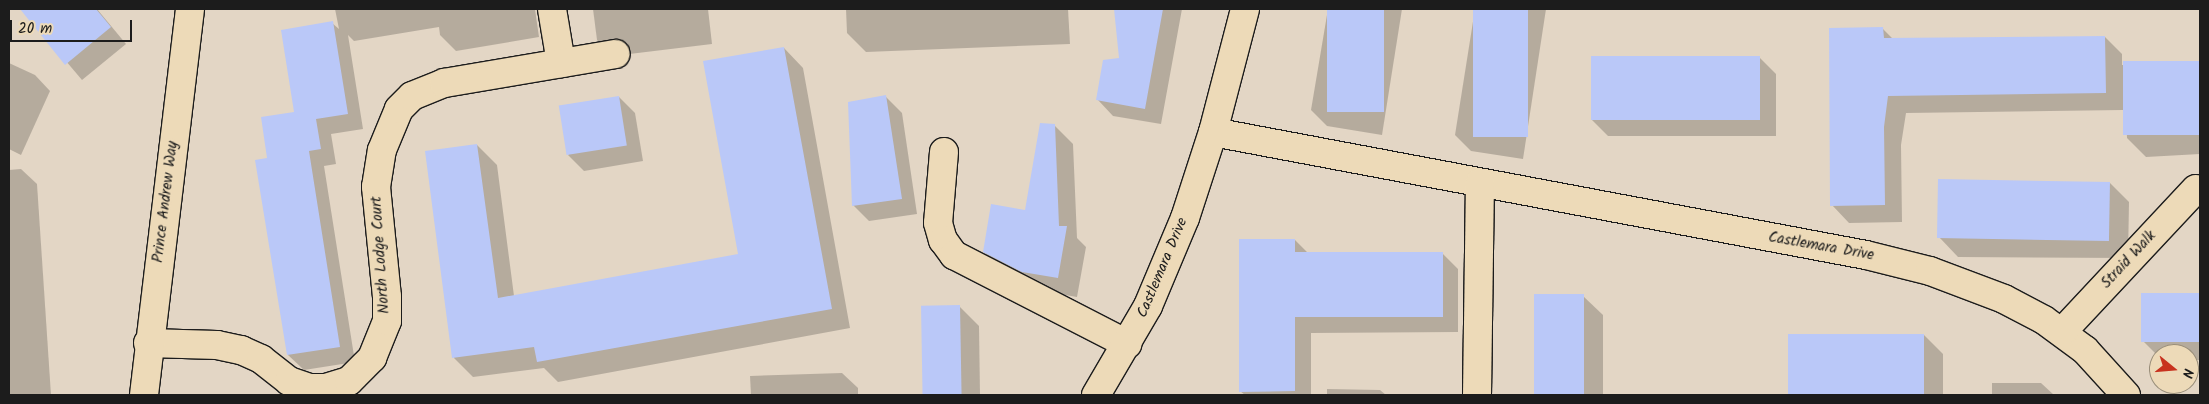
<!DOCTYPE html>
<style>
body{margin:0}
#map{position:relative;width:2209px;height:404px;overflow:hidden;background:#e3d6c5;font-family:Kalam,sans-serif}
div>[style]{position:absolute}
.shadow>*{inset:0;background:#0003}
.building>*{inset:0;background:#bac8f8;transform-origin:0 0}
.roads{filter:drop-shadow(1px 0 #1c1c1c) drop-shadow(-1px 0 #1c1c1c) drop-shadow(0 1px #1c1c1c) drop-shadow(0 -1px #1c1c1c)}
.minor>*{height:28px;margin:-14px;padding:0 14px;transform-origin:14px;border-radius:14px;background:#eddab8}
span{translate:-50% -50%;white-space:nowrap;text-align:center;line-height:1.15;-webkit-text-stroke:4px #eddab8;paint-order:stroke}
.street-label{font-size:15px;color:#1c1c1c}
.frame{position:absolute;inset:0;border:10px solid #1c1c1c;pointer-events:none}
.north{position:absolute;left:2149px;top:344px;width:50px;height:50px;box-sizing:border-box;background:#eddab8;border:1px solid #998e7a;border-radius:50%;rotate:107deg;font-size:14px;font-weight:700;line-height:20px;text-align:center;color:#1c1c1c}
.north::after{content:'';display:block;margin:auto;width:18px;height:22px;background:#c8321e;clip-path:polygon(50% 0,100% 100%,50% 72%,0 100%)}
.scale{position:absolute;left:10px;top:20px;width:122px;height:22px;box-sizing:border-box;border:2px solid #1c1c1c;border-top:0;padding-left:6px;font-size:15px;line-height:18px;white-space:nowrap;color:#1c1c1c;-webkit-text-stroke:4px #eddab8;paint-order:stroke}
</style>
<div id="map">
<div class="shadow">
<div style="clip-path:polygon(48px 9px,97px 9px,126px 44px,82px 80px,32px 21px)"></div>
<div style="clip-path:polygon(335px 9px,535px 9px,539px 37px,456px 51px,440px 35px,439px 27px,354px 41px,348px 35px,363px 129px,331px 134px,336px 164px,324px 166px,355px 362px,304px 370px,288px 355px,268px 158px,296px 113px,332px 23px,339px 29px)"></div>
<div style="clip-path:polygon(593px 9px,708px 9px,712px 44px,613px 56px,597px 40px)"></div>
<div style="clip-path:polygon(846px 9px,1068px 9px,1070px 44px,866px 52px,847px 33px)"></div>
<div style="clip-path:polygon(1115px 9px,1182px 9px,1161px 124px,1113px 116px,1098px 100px,1120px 59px)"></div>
<div style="clip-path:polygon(1328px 9px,1402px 9px,1382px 135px,1327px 126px,1311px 110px)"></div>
<div style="clip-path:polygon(1475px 9px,1546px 9px,1523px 159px,1471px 151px,1455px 135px)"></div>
<div style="clip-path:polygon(1883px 29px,1894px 40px,2105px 37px,2122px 54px,2122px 65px,2200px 62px,2200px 154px,2146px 157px,2127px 138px,2125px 94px,2123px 110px,1906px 113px,1901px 145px,1902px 222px,1849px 223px,1832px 205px)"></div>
<div style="clip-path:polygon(784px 48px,803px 68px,850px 328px,558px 382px,544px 368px,473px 377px,454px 358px,477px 145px,497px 165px,514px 296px,739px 255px)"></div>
<div style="clip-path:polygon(1760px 58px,1776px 74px,1776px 136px,1608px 136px,1592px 120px)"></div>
<div style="clip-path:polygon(9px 63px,35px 75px,50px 91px,21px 155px,9px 149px)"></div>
<div style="clip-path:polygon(619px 97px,635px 113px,643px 161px,584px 171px,568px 155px)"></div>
<div style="clip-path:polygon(886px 97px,902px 113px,917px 214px,869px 221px,853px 205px)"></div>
<div style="clip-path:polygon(1054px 125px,1073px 144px,1077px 238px,1086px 247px,1077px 297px,1042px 291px,1003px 271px,984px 252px,1026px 212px)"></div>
<div style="clip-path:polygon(21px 169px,37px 184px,51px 395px,9px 395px,9px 170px)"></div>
<div style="clip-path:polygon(2110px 183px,2129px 202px,2128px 258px,1958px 257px,1939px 237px)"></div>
<div style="clip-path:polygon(1295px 240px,1308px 253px,1442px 253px,1458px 269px,1458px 332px,1311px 333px,1311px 395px,1245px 395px,1240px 391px)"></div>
<div style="clip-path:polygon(2143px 294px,2200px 294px,2200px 360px,2189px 360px,2189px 354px,2159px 354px,2159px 357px,2143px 341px)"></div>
<div style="clip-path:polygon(1535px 296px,1583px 296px,1603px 315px,1603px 395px,1535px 395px)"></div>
<div style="clip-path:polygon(922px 307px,960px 307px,979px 326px,980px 395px,924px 395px)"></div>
<div style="clip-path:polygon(1790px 335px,1924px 335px,1943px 354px,1943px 395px,1790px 395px)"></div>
<div style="clip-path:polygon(842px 373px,858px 388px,858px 395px,751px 395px,750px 376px)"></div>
<div style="clip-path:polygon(1992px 383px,2041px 383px,2054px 395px,1992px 395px)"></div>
<div style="clip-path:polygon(1327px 389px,1380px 390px,1386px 395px,1327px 395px)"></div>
</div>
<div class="building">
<div style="clip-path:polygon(20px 9px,96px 9px,111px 27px,65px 65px)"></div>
<div style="clip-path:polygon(1114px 9px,1163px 9px,1145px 109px,1096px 100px,1103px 60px,1119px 58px)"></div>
<div style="left:1327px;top:9px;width:57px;height:103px"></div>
<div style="left:1473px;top:9px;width:55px;height:128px"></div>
<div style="clip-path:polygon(333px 21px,348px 114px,316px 119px,321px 149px,309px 151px,340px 347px,287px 355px,255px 160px,267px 158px,261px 117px,294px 112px,281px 30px)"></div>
<div style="clip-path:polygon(1883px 27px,1884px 38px,2105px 36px,2106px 93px,1888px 96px,1884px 127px,1885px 205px,1830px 206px,1829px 28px)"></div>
<div style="clip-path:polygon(784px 47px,832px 309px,537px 362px,534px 347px,452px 358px,425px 151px,477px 144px,498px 298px,738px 254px,703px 61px)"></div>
<div style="left:1591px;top:56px;width:169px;height:64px"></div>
<div style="left:2200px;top:61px;width:74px;height:77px;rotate:90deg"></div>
<div style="clip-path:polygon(886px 95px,902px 199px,852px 206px,848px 102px)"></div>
<div style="left:619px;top:96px;width:50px;height:61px;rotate:81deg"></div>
<div style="clip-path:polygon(1040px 123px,1055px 124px,1059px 226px,1067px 226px,1058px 278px,1022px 272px,983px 252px,991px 204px,1025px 210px)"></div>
<div style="left:1938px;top:179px;width:172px;height:59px;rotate:1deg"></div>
<div style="clip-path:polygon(1239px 239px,1295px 239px,1295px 252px,1443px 252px,1443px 317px,1295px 317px,1295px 391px,1239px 392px)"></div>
<div style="left:2141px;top:293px;width:59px;height:49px"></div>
<div style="left:1584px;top:294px;width:101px;height:50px;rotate:90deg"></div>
<div style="left:960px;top:305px;width:90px;height:39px;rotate:89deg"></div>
<div style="left:1788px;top:334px;width:136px;height:61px"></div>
</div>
<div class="roads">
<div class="minor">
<div style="left:552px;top:9px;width:55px;rotate:80.5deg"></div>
<div style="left:1213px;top:132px;width:664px;rotate:10.67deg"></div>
<div style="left:1866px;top:255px;width:66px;rotate:14deg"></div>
<div style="left:1930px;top:271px;width:79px;rotate:20.7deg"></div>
<div style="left:2004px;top:299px;width:45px;rotate:27.7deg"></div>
<div style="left:2044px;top:320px;width:51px;rotate:36.2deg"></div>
<div style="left:2085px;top:350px;width:61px;rotate:47.7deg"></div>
<div style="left:944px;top:152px;width:71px;rotate:94.8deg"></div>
<div style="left:938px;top:223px;width:18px;rotate:74deg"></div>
<div style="left:943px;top:240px;width:19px;rotate:54deg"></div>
<div style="left:954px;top:255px;width:195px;rotate:27.2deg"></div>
<div style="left:2062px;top:332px;width:196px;rotate:-46.9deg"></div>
<div style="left:148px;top:343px;width:69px;rotate:1.7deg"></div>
<div style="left:217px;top:345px;width:25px;rotate:12deg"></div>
<div style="left:241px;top:350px;width:22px;rotate:24deg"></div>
<div style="left:261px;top:359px;width:36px;rotate:38deg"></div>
<div style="left:289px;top:381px;width:21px;rotate:19deg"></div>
<div style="left:309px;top:388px;width:17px"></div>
<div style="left:326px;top:388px;width:24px;rotate:-17deg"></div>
<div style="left:349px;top:381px;width:33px;rotate:-45deg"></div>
<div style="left:372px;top:358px;width:40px;rotate:-68deg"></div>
<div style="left:387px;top:321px;width:24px;rotate:-90deg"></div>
<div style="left:387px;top:297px;width:111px;rotate:-95.7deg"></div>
<div style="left:376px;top:187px;width:37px;rotate:-81deg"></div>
<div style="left:382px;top:150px;width:44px;rotate:-67.5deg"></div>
<div style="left:399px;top:109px;width:18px;rotate:-45deg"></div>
<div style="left:412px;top:96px;width:35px;rotate:-22deg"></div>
<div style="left:444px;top:83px;width:174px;rotate:-9.6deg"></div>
<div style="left:144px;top:395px;width:389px;rotate:-83.2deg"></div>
<div style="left:1096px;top:395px;width:103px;rotate:-59.7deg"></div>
<div style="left:1148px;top:306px;width:95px;rotate:-67.2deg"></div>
<div style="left:1185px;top:218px;width:90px;rotate:-72deg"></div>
<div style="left:1213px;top:132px;width:127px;rotate:-75.4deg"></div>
<div style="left:1477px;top:395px;width:212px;rotate:-89.2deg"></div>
</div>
</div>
<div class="street-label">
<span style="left:166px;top:202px;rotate:-83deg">Prince Andrew Way</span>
<span style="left:1821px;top:247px;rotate:10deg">Castlemara Drive</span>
<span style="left:381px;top:255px;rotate:-94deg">North Lodge Court</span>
<span style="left:2129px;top:260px;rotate:-47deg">Straid Walk</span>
<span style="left:1163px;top:268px;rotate:-67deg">Castlemara Drive</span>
</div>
<div class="frame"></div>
<div class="north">N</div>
<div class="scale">20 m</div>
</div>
